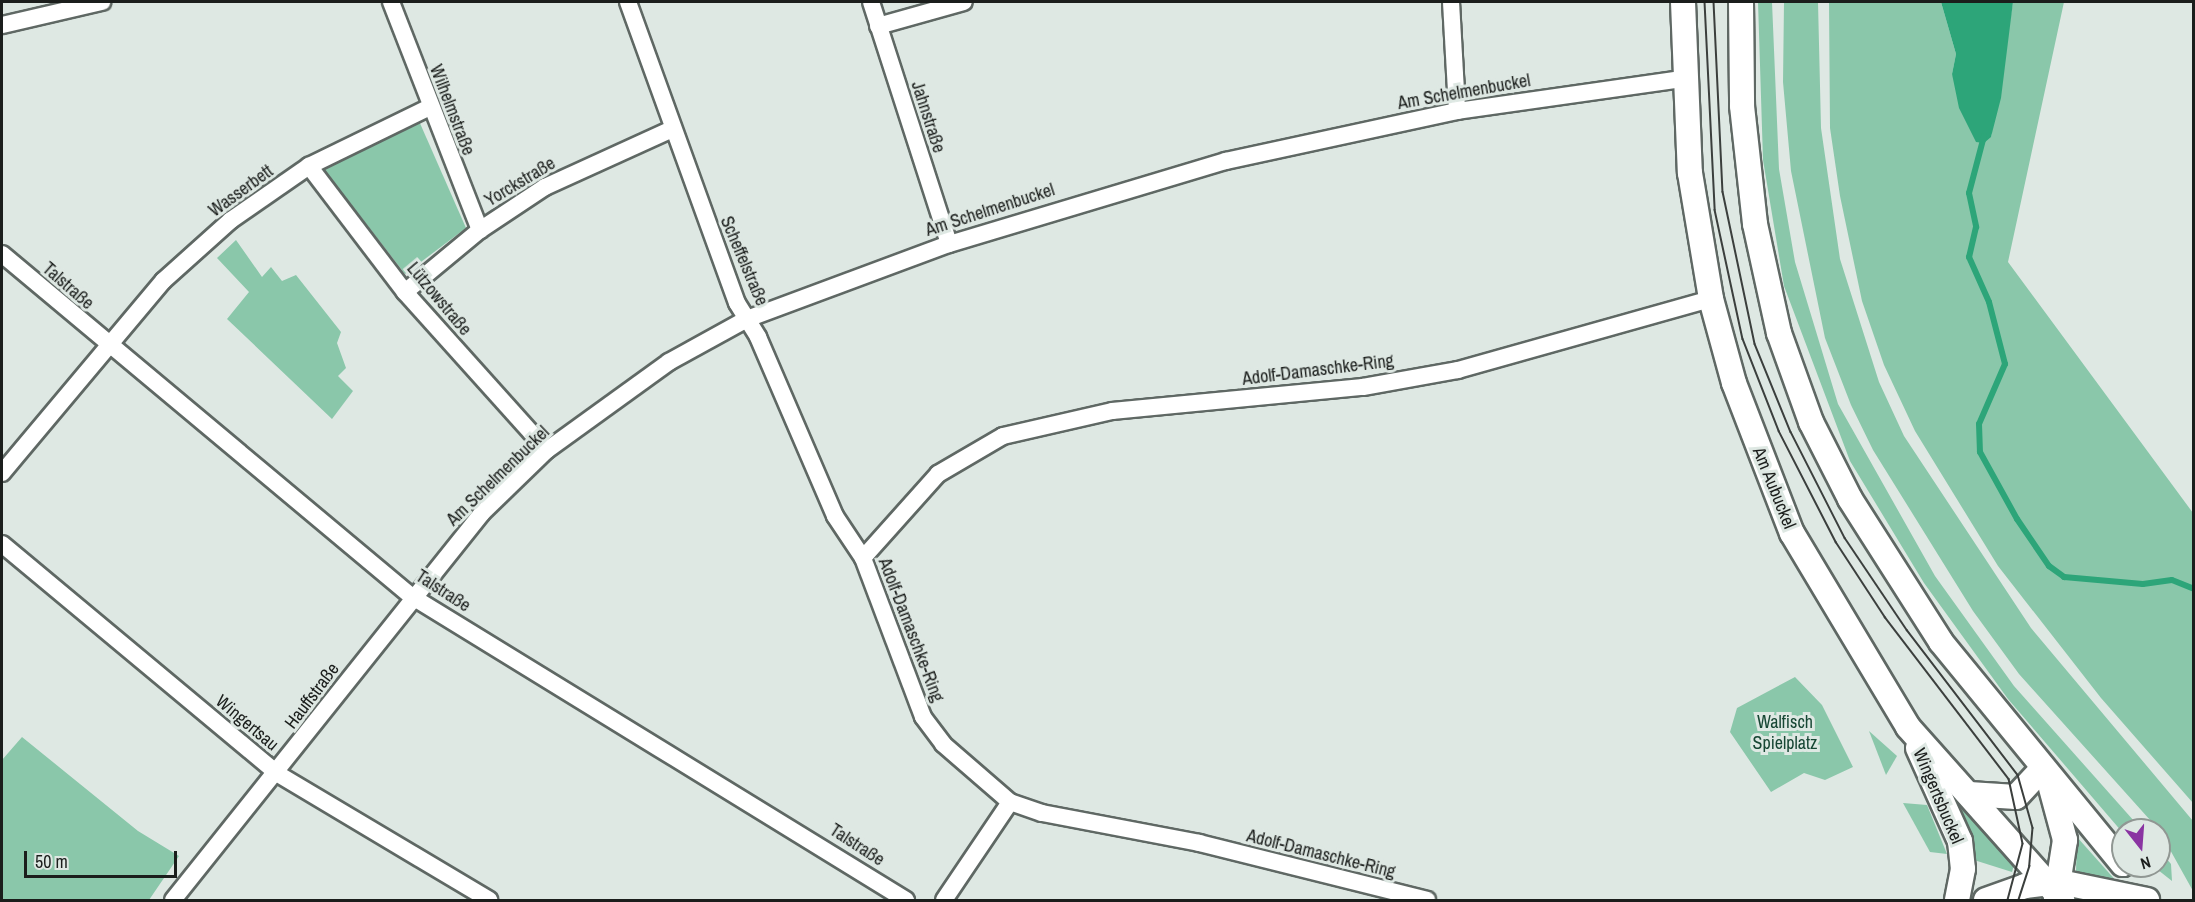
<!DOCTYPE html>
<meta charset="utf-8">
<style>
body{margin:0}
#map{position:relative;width:2195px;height:902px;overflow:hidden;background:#dee8e3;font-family:"Archivo Narrow",sans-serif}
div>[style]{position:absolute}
.green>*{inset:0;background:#8ac7aa}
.water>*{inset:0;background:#2da579}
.stream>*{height:6px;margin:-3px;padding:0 3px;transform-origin:3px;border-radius:3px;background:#2da579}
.roads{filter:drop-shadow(2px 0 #5f6864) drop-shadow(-2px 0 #5f6864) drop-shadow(0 2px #5f6864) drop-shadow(0 -2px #5f6864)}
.street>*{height:16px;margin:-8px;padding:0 8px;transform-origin:8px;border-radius:8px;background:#fff}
.secondary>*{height:24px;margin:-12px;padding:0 12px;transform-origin:12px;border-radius:12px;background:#fff}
.tram>*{height:1.5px;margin:-0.75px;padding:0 0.75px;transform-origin:0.75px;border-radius:0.75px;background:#3b3f3d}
span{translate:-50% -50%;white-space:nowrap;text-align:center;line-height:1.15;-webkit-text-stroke:6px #dee8e3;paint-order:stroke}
.street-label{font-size:18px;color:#1b1e1c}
.park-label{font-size:18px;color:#174734}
.frame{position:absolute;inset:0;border:3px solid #1b1e1c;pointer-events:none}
.north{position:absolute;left:2111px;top:818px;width:60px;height:60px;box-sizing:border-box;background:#dee8e3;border:2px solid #909793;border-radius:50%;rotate:163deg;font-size:16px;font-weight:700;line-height:24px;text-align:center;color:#1b1e1c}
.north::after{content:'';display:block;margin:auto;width:21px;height:27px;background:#8a34a2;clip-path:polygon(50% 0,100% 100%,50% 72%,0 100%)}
.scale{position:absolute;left:24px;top:851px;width:153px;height:27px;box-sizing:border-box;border:3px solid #1b1e1c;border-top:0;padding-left:8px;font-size:18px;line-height:21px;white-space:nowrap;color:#1b1e1c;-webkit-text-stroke:4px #dee8e3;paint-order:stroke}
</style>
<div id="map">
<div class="green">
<div style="clip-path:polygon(1758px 2px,1772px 2px,1779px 169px,1795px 262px,1838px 404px,1935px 576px,2014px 686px,2142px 830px,2123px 833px,2008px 699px,1924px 583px,1850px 461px,1784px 286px,1763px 160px)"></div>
<div style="clip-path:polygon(1784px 2px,1818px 2px,1821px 128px,1840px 259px,1879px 382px,1904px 436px,2031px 628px,2193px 821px,2193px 891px,2159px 830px,2019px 674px,1973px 611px,1873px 450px,1851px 405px,1825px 338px,1791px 171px,1783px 82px)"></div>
<div style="clip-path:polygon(1829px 2px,1941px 2px,1956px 54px,1952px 74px,1991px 137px,2013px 2px,2064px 2px,2008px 262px,2193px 513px,2193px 803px,2101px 698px,1998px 566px,1915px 431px,1884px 365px,1862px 301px,1840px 196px,1830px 128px)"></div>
<div style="clip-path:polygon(419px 121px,466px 228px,405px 274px,322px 167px)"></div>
<div style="clip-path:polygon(236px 240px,262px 277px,271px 267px,282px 281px,296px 275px,341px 332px,337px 343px,346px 368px,338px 376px,353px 391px,332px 419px,227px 319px,249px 292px,217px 258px)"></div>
<div style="clip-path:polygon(1795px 677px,1822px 705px,1853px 767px,1825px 780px,1804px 773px,1771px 792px,1730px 732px,1737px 708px)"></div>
<div style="clip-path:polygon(1869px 731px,1897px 756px,1886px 775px)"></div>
<div style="clip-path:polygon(22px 737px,138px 831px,179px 856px,149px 900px,2px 900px,2px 760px)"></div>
<div style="clip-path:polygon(1903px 803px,1927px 805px,1947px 854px,1930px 852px)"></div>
<div style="clip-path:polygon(1965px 807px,2014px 865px,2012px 872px,1974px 860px,1961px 810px)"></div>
<div style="clip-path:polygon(2077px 837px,2117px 882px,2076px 872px)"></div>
<div style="clip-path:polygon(2159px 850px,2171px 864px,2172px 881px,2153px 866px,2159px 866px)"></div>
</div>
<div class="water">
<div style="clip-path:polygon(1941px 2px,2013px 2px,2001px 98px,1991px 137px,1984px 143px,1976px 142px,1959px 108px,1952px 74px,1956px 54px)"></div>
</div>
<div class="stream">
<div style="left:1984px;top:136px;width:59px;rotate:104.7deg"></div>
<div style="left:1969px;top:193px;width:35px;rotate:78deg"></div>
<div style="left:1976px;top:227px;width:31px;rotate:103deg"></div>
<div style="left:1969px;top:257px;width:49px;rotate:66deg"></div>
<div style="left:1989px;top:302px;width:64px;rotate:75.5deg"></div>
<div style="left:2005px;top:364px;width:65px;rotate:113.4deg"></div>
<div style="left:1979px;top:424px;width:28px;rotate:88deg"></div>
<div style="left:1980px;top:452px;width:77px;rotate:61.1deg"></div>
<div style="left:2017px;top:519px;width:57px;rotate:55.8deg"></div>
<div style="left:2049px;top:566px;width:19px;rotate:36deg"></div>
<div style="left:2064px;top:577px;width:79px;rotate:5.1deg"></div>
<div style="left:2143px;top:584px;width:29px;rotate:-8deg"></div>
<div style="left:2172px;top:580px;width:24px;rotate:22deg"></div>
</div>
<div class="roads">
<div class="street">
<div style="left:391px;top:2px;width:245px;rotate:68.7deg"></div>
<div style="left:628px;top:2px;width:320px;rotate:70.1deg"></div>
<div style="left:737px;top:303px;width:40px;rotate:58deg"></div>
<div style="left:758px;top:337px;width:195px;rotate:66.7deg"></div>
<div style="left:835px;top:516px;width:50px;rotate:56.3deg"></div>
<div style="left:863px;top:558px;width:170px;rotate:69.3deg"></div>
<div style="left:923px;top:717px;width:34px;rotate:53deg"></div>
<div style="left:943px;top:744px;width:89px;rotate:40.9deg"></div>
<div style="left:1010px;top:802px;width:34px;rotate:19deg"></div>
<div style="left:1042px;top:813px;width:160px;rotate:10.8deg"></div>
<div style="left:1199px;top:843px;width:235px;rotate:14deg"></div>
<div style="left:871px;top:2px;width:254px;rotate:72.1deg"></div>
<div style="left:1451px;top:2px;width:109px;rotate:86.8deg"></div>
<div style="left:2px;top:25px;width:103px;rotate:-13deg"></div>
<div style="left:878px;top:26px;width:89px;rotate:-15.6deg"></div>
<div style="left:309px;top:166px;width:158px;rotate:52.7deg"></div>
<div style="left:405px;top:292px;width:212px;rotate:48.1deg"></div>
<div style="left:2px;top:254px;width:533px;rotate:39.9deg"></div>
<div style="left:411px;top:596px;width:581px;rotate:31.56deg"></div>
<div style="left:405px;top:292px;width:97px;rotate:-39.6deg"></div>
<div style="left:480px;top:230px;width:78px;rotate:-33.5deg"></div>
<div style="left:545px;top:187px;width:137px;rotate:-24.5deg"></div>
<div style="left:2px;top:473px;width:251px;rotate:-50deg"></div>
<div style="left:163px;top:281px;width:91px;rotate:-41.9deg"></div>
<div style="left:231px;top:220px;width:95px;rotate:-34.7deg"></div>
<div style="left:309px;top:166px;width:132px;rotate:-26deg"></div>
<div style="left:2px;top:544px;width:359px;rotate:39.8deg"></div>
<div style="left:278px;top:774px;width:246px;rotate:30.8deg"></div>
<div style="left:863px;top:558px;width:113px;rotate:-48.2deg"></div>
<div style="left:938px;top:474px;width:75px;rotate:-30.3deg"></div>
<div style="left:1003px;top:436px;width:112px;rotate:-12.9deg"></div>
<div style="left:1112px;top:411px;width:252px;rotate:-5.5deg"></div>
<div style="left:1363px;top:387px;width:97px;rotate:-10.1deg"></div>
<div style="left:1458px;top:370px;width:263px;rotate:-15.7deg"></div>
<div style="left:173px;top:900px;width:495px;rotate:-51.4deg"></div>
<div style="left:482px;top:513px;width:91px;rotate:-44.1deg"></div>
<div style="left:547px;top:450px;width:150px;rotate:-35.8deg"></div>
<div style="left:669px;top:362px;width:89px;rotate:-28.9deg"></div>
<div style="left:747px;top:319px;width:215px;rotate:-20.4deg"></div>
<div style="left:949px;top:244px;width:289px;rotate:-16.7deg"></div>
<div style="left:1226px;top:161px;width:236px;rotate:-12.2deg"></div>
<div style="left:1457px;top:111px;width:228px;rotate:-8.1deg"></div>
<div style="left:944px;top:900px;width:118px;rotate:-56deg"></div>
</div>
<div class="secondary">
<div style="left:1683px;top:2px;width:171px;rotate:87.7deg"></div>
<div style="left:1690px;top:173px;width:128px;rotate:80.5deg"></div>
<div style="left:1711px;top:299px;width:87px;rotate:74.7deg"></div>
<div style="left:1734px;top:383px;width:161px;rotate:68.9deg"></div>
<div style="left:1792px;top:533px;width:226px;rotate:59.1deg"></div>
<div style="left:1908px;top:727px;width:232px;rotate:48.3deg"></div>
<div style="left:1741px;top:2px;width:104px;rotate:89.4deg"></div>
<div style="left:1742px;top:106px;width:119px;rotate:83.7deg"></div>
<div style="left:1755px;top:224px;width:112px;rotate:77.6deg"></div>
<div style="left:1779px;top:333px;width:95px;rotate:70.2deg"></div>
<div style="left:1811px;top:422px;width:86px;rotate:63.1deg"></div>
<div style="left:1850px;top:499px;width:169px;rotate:57.5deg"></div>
<div style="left:1941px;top:642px;width:287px;rotate:50.7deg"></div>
<div style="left:1918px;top:748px;width:102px;rotate:65.7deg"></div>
<div style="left:1960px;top:841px;width:28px;rotate:84deg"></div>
<div style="left:1963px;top:869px;width:32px;rotate:101deg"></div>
<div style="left:2051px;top:788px;width:54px;rotate:74.9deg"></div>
<div style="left:2065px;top:840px;width:58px;rotate:99deg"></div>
<div style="left:1969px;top:794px;width:47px;rotate:3.7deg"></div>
<div style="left:2016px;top:797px;width:37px;rotate:-47deg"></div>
<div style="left:1986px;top:900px;width:41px;rotate:-19.7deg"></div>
<div style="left:2025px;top:886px;width:35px;rotate:-7deg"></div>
<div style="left:2060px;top:882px;width:89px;rotate:11.7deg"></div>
</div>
</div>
<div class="tram">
<div style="left:1705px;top:2px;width:208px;rotate:87.2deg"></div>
<div style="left:1715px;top:210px;width:132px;rotate:77.8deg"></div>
<div style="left:1743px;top:339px;width:99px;rotate:68.6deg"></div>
<div style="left:1779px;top:431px;width:125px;rotate:62.8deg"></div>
<div style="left:1836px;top:542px;width:90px;rotate:56.8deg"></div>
<div style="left:1885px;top:617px;width:204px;rotate:52.6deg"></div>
<div style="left:2009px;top:779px;width:66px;rotate:77.8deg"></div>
<div style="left:2023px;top:844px;width:58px;rotate:105deg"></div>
<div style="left:1714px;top:2px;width:190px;rotate:87.3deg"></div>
<div style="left:1723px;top:192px;width:155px;rotate:78.1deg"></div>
<div style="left:1755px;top:344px;width:95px;rotate:67.8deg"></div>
<div style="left:1791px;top:432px;width:119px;rotate:63deg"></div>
<div style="left:1845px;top:538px;width:111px;rotate:56deg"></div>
<div style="left:1907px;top:630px;width:183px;rotate:52.6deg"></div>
<div style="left:2018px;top:775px;width:55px;rotate:74.2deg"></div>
<div style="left:2033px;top:828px;width:38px;rotate:95deg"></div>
<div style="left:2030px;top:866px;width:36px;rotate:108deg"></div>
</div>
<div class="street-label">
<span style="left:1464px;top:92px;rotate:-10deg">Am Schelmenbuckel</span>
<span style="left:452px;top:110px;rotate:69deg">Wilhelmstraße</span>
<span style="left:928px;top:117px;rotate:72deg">Jahnstraße</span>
<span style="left:520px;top:182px;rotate:-31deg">Yorckstraße</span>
<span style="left:241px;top:191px;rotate:-36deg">Wasserbett</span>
<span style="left:990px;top:210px;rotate:-18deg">Am Schelmenbuckel</span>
<span style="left:744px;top:261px;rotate:67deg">Scheffelstraße</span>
<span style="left:68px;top:286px;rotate:41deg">Talstraße</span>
<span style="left:439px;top:299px;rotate:50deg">Lützowstraße</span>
<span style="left:1318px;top:370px;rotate:-7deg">Adolf-Damaschke-Ring</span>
<span style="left:498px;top:476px;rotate:-44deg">Am Schelmenbuckel</span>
<span style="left:1774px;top:488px;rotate:68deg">Am Aubuckel</span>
<span style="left:443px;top:591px;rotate:33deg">Talstraße</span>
<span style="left:911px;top:630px;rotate:69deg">Adolf-Damaschke-Ring</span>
<span style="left:312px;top:696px;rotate:-53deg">Hauffstraße</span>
<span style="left:247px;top:723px;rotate:40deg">Wingertsau</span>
<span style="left:1938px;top:796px;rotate:67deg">Wingertsbuckel</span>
<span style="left:857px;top:845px;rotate:33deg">Talstraße</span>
<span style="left:1321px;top:854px;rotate:14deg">Adolf-Damaschke-Ring</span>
</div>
<div class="park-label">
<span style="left:1785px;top:733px">Walfisch<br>Spielplatz</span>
</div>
<div class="frame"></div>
<div class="north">N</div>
<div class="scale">50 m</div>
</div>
